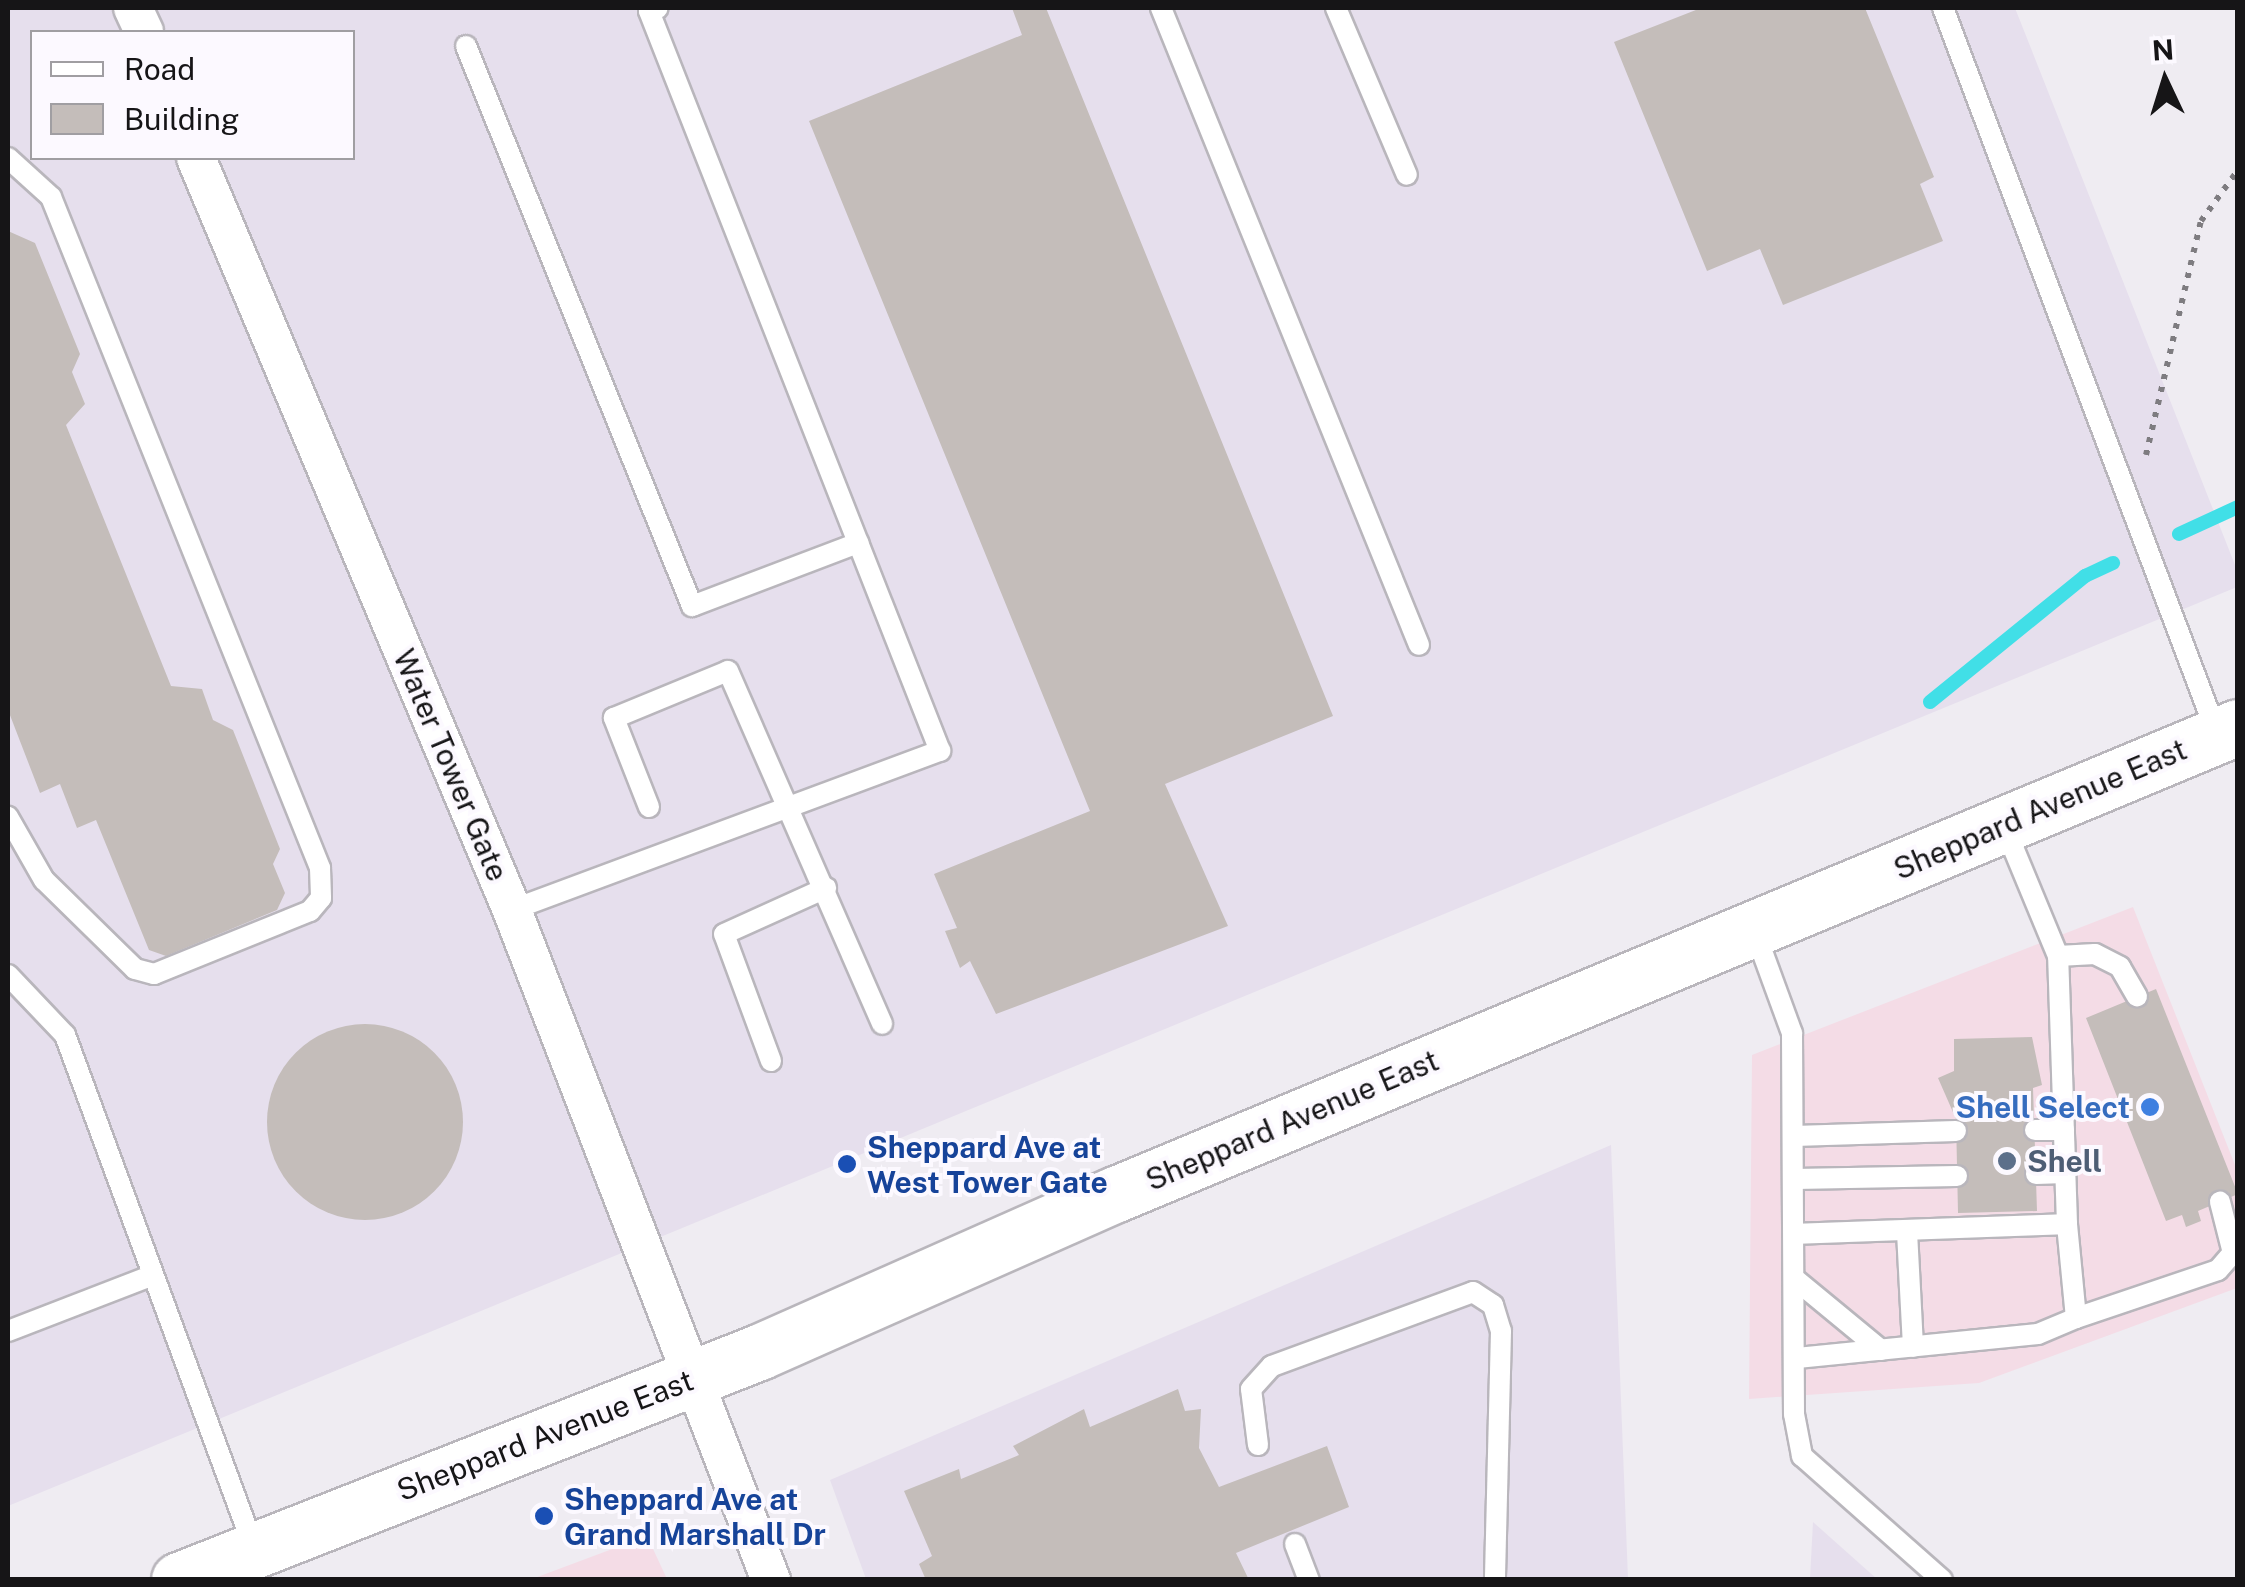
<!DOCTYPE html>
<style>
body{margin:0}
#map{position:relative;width:2245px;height:1587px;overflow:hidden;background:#efecf2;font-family:"Public Sans",sans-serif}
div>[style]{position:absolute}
.commercial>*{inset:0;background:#f4dce6}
.built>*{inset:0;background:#e6dfed}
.stream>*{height:14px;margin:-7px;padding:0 7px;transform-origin:7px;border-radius:7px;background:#41dfe7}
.building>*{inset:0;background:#c4bdba}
.round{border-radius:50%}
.path>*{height:6px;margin-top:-3px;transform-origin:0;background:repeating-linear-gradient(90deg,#7e7c80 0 5px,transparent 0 13px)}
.roads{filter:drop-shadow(2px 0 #b9b6bc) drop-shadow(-2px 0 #b9b6bc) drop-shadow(0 2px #b9b6bc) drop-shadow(0 -2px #b9b6bc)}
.lane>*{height:20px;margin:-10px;padding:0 10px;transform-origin:10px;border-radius:10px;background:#fff}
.street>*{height:38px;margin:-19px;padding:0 19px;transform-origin:19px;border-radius:19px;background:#fff}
.secondary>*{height:55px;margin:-27.5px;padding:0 27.5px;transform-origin:27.5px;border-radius:27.5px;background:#fff}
.dots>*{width:28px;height:28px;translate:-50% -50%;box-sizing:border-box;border:5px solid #fcf9ff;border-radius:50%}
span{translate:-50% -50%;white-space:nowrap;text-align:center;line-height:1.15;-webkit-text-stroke:8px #fcf9ff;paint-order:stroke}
.street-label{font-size:30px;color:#161517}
.shop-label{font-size:30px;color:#366cbe;font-weight:700}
.right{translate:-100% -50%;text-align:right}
.transit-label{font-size:30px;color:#164399;font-weight:700}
.left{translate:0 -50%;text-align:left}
.service-label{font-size:30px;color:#4e5e75;font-weight:700}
.frame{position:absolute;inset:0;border:10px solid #161517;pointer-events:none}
.legend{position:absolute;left:30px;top:30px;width:325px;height:130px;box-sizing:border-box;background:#fcf9ff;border:2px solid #a09ea2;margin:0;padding:12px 18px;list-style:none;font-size:30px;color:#161517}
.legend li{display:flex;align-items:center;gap:20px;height:50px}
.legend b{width:50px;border:2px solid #a09ea2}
.north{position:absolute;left:2115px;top:30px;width:100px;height:100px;-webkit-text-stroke:8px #fcf9ff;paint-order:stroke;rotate:356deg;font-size:28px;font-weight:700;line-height:40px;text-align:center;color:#161517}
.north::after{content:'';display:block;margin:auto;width:35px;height:45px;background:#161517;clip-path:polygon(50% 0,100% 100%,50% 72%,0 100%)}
</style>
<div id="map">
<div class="commercial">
<div style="clip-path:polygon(2133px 907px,2237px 1170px,2237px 1288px,1979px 1383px,1749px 1399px,1752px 1055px)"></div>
<div style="clip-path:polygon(647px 1536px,667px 1579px,532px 1579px)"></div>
</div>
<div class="built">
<div style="clip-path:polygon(evenodd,8px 8px,2015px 8px,2237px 570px,2237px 587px,8px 1506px,8px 8px,32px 32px,352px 32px,352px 158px,32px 158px,32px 32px)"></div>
<div style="clip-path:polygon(1611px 1145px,1628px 1579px,866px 1579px,830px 1480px)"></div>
<div style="clip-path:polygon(1813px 1522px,1877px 1579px,1810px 1579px)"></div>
</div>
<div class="stream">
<div style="left:2179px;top:534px;width:65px;rotate:-24.6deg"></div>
<div style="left:1930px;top:702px;width:200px;rotate:-39.1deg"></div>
<div style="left:2085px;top:576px;width:31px;rotate:-25deg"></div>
</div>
<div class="building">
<div style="clip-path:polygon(1012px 8px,1046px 8px,1333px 716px,1165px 784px,1228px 926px,996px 1014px,970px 961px,960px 968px,945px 931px,957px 928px,934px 874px,1090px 811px,809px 121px,1022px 35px)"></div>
<div style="clip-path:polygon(1701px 8px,1865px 8px,1934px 177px,1920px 184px,1943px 241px,1783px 305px,1760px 249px,1707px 271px,1614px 42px)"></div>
<div style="clip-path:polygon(8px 231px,35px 243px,80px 354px,72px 372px,85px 404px,66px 425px,171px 686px,202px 689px,213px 720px,233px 730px,280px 849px,273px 864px,285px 893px,277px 910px,166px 956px,149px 950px,96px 820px,77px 828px,60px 784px,40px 793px,8px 710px)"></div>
<div style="clip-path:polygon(2156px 989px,2238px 1194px,2198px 1211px,2201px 1221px,2186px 1227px,2182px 1215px,2166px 1221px,2086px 1018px)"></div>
<div class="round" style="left:267px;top:1024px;width:196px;height:196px"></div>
<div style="clip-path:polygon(2032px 1037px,2042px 1085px,2033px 1088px,2037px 1211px,1958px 1213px,1956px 1119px,1938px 1078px,1954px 1071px,1954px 1039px)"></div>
<div style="clip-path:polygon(1178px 1389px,1185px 1411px,1201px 1409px,1199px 1448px,1219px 1487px,1327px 1446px,1349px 1507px,1236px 1553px,1249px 1580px,926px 1580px,919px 1564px,932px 1556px,904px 1491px,959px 1469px,961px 1479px,1019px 1455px,1013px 1446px,1084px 1409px,1090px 1427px)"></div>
</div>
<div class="path">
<div style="left:2146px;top:455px;width:240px;rotate:-76.8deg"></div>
<div style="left:2201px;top:221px;width:63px;rotate:-54deg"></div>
</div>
<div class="roads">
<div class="lane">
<div style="left:1161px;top:8px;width:687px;rotate:67.95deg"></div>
<div style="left:1336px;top:8px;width:181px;rotate:67deg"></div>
<div style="left:1943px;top:8px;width:776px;rotate:69.32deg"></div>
<div style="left:466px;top:46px;width:604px;rotate:68.02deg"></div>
<div style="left:692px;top:606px;width:178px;rotate:-20.8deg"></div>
<div style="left:8px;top:158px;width:58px;rotate:42.2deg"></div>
<div style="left:51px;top:197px;width:723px;rotate:68.15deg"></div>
<div style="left:320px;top:868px;width:30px;rotate:88deg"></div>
<div style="left:321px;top:898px;width:17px;rotate:130deg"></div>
<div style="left:310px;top:911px;width:168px;rotate:158deg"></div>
<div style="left:154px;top:974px;width:20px;rotate:-165deg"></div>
<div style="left:135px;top:969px;width:127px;rotate:-135.6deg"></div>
<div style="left:44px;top:880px;width:73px;rotate:-119.7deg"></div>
<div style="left:649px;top:807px;width:96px;rotate:-111.5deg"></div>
<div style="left:614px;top:718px;width:123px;rotate:-22.4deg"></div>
<div style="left:728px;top:671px;width:385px;rotate:66.4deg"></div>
<div style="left:512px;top:910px;width:457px;rotate:-20.4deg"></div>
<div style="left:940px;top:751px;width:795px;rotate:-111.47deg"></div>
<div style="left:649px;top:11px;width:9px;rotate:-18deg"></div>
<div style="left:1755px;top:932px;width:108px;rotate:69.9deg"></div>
<div style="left:1792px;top:1033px;width:381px;rotate:89.7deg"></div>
<div style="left:1794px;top:1414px;width:43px;rotate:79.2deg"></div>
<div style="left:1802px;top:1456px;width:187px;rotate:41.5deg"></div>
<div style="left:2058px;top:956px;width:37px;rotate:-3deg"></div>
<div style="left:2095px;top:954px;width:28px;rotate:27deg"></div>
<div style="left:2120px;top:967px;width:34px;rotate:60deg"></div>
<div style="left:8px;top:975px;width:83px;rotate:46.5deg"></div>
<div style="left:65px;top:1035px;width:547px;rotate:69.78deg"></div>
<div style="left:771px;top:1061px;width:135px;rotate:-110.3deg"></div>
<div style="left:724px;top:934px;width:112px;rotate:-24.3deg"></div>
<div style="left:2035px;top:1130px;width:29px"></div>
<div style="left:1794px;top:1136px;width:162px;rotate:-1.8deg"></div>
<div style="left:2036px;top:1174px;width:29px;rotate:-2deg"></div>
<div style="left:1795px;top:1179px;width:162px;rotate:-1.1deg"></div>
<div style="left:1907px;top:1232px;width:115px;rotate:87deg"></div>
<div style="left:1795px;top:1234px;width:272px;rotate:-2.1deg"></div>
<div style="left:2067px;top:1224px;width:268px;rotate:-91.9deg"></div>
<div style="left:2058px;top:956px;width:139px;rotate:-112.5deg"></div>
<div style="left:1796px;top:1280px;width:110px;rotate:39.5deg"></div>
<div style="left:2076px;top:1318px;width:150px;rotate:-18.7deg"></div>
<div style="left:2218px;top:1270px;width:23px;rotate:-49deg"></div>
<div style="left:2233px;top:1253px;width:53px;rotate:-104.3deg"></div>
<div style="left:8px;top:1331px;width:155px;rotate:-21.1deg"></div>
<div style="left:1797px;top:1358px;width:242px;rotate:-5.7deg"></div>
<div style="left:2038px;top:1334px;width:41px;rotate:-22.8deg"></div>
<div style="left:2076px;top:1318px;width:94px;rotate:-95.5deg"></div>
<div style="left:1258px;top:1445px;width:56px;rotate:-97.1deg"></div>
<div style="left:1251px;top:1389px;width:31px;rotate:-48deg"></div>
<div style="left:1272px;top:1366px;width:214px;rotate:-20.2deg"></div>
<div style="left:1473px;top:1292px;width:24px;rotate:33deg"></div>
<div style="left:1493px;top:1305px;width:27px;rotate:73deg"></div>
<div style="left:1501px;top:1331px;width:249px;rotate:91.4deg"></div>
<div style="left:1295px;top:1544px;width:39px;rotate:69deg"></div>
</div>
<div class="street">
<div style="left:133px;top:8px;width:26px;rotate:65deg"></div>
<div style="left:196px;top:158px;width:816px;rotate:67.21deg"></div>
<div style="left:512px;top:910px;width:718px;rotate:68.87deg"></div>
</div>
<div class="secondary">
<div style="left:179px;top:1580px;width:623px;rotate:-21.46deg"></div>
<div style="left:759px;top:1352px;width:390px;rotate:-23.9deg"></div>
<div style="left:1116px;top:1194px;width:1215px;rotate:-22.6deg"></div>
</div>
</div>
<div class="dots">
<div style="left:2150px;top:1107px;background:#3f7fe0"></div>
<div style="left:2007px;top:1161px;background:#5c6f8a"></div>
<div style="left:847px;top:1164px;background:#1a4fb4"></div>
<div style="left:544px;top:1516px;background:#1a4fb4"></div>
</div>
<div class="street-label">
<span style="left:451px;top:765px;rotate:67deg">Water Tower Gate</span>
<span style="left:2040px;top:809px;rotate:-23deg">Sheppard Avenue East</span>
<span style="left:1292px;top:1120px;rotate:-23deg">Sheppard Avenue East</span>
<span style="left:545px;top:1435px;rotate:-21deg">Sheppard Avenue East</span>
</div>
<div class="shop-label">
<span class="right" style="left:2130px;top:1107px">Shell Select</span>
</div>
<div class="transit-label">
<span class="left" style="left:867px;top:1164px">Sheppard Ave at<br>West Tower Gate</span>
<span class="left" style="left:564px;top:1516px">Sheppard Ave at<br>Grand Marshall Dr</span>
</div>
<div class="service-label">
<span class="left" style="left:2027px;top:1161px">Shell</span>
</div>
<div class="frame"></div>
<ul class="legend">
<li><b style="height:12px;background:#fff"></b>Road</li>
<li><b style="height:28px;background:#c4bdba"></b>Building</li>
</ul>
<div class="north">N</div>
</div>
